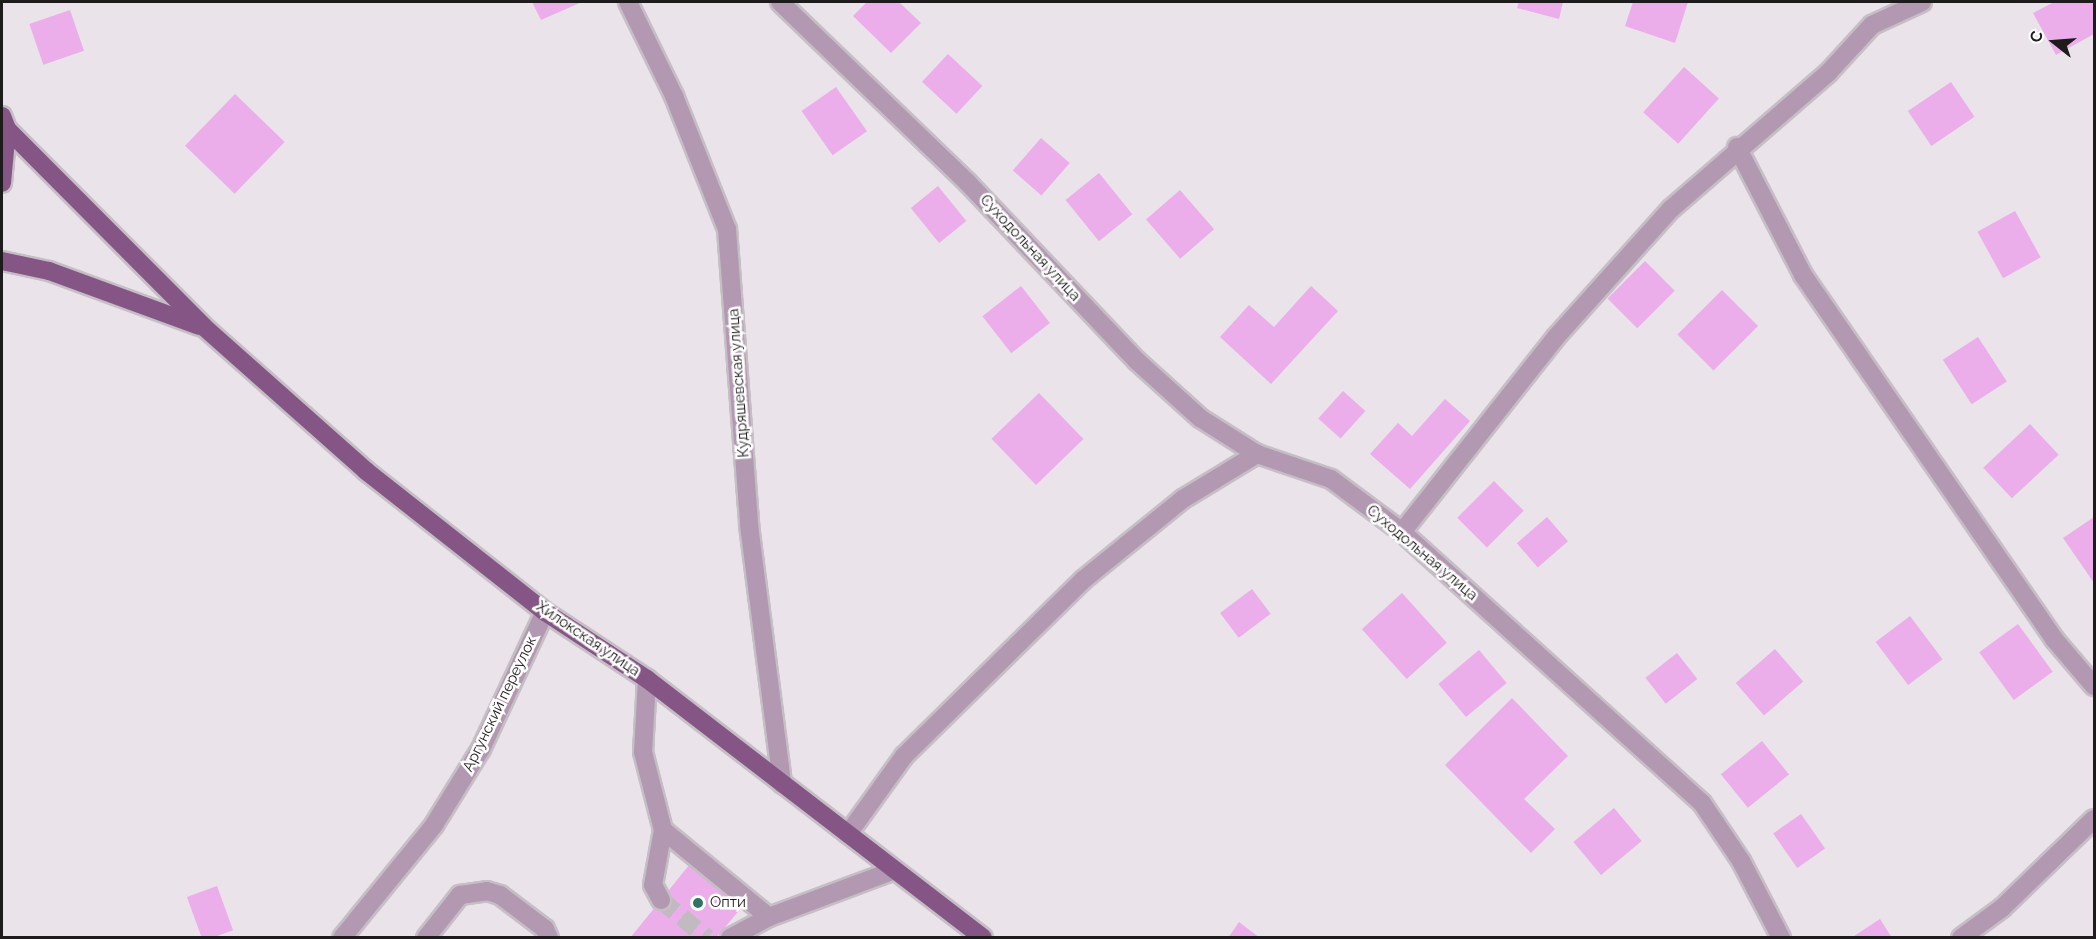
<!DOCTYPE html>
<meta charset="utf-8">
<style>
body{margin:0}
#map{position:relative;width:2096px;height:939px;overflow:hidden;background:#eae3ea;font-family:Raleway,sans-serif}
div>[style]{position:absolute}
.building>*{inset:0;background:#ecadeb;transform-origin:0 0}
.minor-tunnel>*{height:18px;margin-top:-9px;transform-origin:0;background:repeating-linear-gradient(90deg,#c1bbc1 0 18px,transparent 0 27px)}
.roads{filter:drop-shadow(2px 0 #c5bfc5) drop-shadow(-2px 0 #c5bfc5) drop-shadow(0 2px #c5bfc5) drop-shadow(0 -2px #c5bfc5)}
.minor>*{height:18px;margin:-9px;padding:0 9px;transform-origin:9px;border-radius:9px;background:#b398b2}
.major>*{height:18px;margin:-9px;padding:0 9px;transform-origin:9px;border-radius:9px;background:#855685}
.dots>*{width:16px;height:16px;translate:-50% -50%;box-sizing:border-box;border:3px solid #fff;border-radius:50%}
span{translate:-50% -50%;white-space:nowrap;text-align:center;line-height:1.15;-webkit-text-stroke:5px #fff;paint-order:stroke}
.street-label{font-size:15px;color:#1e1b1d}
.poi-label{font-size:15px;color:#1e1b1d}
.left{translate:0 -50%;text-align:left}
.frame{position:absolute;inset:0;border:3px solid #1e1b1d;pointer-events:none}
.north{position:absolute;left:2024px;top:12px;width:60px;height:60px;-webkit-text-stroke:4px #fff;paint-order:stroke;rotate:287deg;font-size:16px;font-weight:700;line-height:24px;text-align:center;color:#1e1b1d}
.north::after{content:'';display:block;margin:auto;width:21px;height:27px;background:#1e1b1d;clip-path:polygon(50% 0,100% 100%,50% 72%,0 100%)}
</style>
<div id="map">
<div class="building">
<div style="clip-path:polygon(532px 2px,582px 2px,541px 20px)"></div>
<div style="clip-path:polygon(867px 2px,899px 2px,921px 23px,891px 53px,853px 16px)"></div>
<div style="clip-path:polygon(1519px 2px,1563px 2px,1559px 19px,1517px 8px)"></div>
<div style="clip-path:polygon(1633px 2px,1688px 2px,1675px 43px,1625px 26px)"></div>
<div style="clip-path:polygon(2054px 2px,2094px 2px,2094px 34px,2056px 55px,2033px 13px)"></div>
<div style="left:70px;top:10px;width:43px;height:43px;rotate:71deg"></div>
<div style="left:948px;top:54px;width:47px;height:38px;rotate:43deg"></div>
<div style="left:1684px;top:67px;width:47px;height:61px;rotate:42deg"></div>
<div style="left:1951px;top:82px;width:42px;height:52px;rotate:56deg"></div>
<div style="left:836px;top:87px;width:54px;height:42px;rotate:55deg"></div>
<div style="left:235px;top:94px;width:69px;height:72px;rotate:44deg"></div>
<div style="left:1041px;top:138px;width:38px;height:43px;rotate:41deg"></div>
<div style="left:1099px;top:173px;width:53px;height:43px;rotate:51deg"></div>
<div style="left:938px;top:186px;width:45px;height:35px;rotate:51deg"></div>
<div style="left:1180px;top:190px;width:52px;height:45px;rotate:49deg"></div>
<div style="left:2015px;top:211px;width:53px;height:43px;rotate:61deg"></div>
<div style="left:1645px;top:261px;width:42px;height:53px;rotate:45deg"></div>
<div style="left:1021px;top:286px;width:47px;height:49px;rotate:52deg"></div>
<div style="clip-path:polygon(1311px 286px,1338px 311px,1271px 384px,1220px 337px,1249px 305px,1274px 327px)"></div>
<div style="left:1722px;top:290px;width:51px;height:63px;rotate:45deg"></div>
<div style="left:1978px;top:337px;width:53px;height:42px;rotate:57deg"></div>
<div style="left:1343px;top:391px;width:30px;height:37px;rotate:42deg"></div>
<div style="left:1039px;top:393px;width:64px;height:66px;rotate:46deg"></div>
<div style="clip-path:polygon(1445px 399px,1470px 421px,1410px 489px,1370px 454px,1398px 423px,1412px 436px)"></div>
<div style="left:2030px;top:424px;width:42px;height:64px;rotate:47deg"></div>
<div style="left:1494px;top:481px;width:42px;height:52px;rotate:45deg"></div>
<div style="left:1547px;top:517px;width:32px;height:40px;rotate:49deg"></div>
<div style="clip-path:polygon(2094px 517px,2094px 583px,2063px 538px)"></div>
<div style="left:1252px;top:589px;width:31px;height:40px;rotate:53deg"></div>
<div style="left:1402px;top:593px;width:67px;height:54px;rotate:48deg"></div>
<div style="left:1910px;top:616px;width:54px;height:43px;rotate:53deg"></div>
<div style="left:2018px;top:624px;width:59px;height:48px;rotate:54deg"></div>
<div style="left:1775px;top:649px;width:43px;height:52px;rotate:49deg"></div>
<div style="left:1479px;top:650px;width:43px;height:53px;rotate:50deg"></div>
<div style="left:1677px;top:653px;width:33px;height:40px;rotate:52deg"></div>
<div style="clip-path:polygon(1512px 698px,1568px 756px,1524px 799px,1555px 829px,1531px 853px,1445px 765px)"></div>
<div style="left:1762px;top:741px;width:43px;height:53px;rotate:51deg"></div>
<div style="left:1614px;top:808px;width:43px;height:53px;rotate:50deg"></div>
<div style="left:1801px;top:814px;width:42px;height:34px;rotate:55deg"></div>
<div style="clip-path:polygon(690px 864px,742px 907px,716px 938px,630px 938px)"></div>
<div style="left:217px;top:886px;width:47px;height:32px;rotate:70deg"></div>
<div style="clip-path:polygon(1880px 919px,1892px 938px,1851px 938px)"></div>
<div style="clip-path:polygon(1239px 922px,1260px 938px,1228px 938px)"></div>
</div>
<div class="minor-tunnel">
<div style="left:661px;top:900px;width:60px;rotate:39.6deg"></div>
</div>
<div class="roads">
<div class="minor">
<div style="left:628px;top:2px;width:105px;rotate:63.9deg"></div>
<div style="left:674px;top:96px;width:143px;rotate:68.3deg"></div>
<div style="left:727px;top:229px;width:297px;rotate:85.7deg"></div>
<div style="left:749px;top:525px;width:261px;rotate:82.7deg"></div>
<div style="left:780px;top:2px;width:261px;rotate:43.9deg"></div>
<div style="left:968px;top:183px;width:245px;rotate:46.5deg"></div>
<div style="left:1137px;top:361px;width:85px;rotate:42.1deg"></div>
<div style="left:1200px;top:418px;width:67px;rotate:32.3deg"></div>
<div style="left:1257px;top:454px;width:78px;rotate:18.7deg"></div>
<div style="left:1331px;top:479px;width:89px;rotate:36.7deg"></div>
<div style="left:1402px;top:532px;width:404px;rotate:42.1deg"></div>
<div style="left:1702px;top:803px;width:70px;rotate:56.1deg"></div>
<div style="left:1741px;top:861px;width:87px;rotate:62.5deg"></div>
<div style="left:1737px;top:147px;width:144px;rotate:62.7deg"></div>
<div style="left:1803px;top:275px;width:442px;rotate:55.4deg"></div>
<div style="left:2054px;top:639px;width:62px;rotate:49.6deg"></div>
<div style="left:1402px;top:532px;width:248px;rotate:-51.7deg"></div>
<div style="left:1556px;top:337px;width:172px;rotate:-48.1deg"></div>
<div style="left:1671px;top:209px;width:208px;rotate:-40.9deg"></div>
<div style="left:1828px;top:73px;width:65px;rotate:-47.5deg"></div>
<div style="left:1872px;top:25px;width:55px;rotate:-24.7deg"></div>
<div style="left:647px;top:679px;width:73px;rotate:93.1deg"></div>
<div style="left:643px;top:752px;width:81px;rotate:75.6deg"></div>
<div style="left:663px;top:830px;width:137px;rotate:39.4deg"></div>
<div style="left:769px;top:917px;width:134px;rotate:-20.5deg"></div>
<div style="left:848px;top:834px;width:96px;rotate:-54.3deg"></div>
<div style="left:904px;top:756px;width:251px;rotate:-44.5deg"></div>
<div style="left:1083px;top:580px;width:129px;rotate:-39deg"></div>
<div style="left:1183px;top:499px;width:87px;rotate:-31.3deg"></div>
<div style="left:661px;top:900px;width:17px;rotate:-118deg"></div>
<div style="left:653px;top:885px;width:56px;rotate:-79.7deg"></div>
<div style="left:342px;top:938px;width:146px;rotate:-50.8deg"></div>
<div style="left:434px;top:825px;width:89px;rotate:-58.3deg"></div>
<div style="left:481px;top:749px;width:151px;rotate:-65deg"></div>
<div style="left:426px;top:938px;width:55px;rotate:-51.7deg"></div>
<div style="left:460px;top:895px;width:27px;rotate:-8deg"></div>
<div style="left:487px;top:891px;width:14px;rotate:17deg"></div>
<div style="left:500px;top:895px;width:56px;rotate:37.1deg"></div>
<div style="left:545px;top:929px;width:10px;rotate:66deg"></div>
<div style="left:730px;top:938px;width:44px;rotate:-28.3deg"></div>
<div style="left:1961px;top:938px;width:51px;rotate:-36.2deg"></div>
<div style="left:2002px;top:908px;width:128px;rotate:-44.1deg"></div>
</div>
<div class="major">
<div style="left:2px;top:116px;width:14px;rotate:69deg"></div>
<div style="left:7px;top:129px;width:54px;rotate:95.3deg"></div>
<div style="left:7px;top:129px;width:279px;rotate:45.1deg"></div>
<div style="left:204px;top:327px;width:217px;rotate:41.6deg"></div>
<div style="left:366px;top:471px;width:228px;rotate:38.2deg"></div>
<div style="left:545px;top:612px;width:122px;rotate:33.3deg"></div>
<div style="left:647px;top:679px;width:424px;rotate:37.6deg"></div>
<div style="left:2px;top:261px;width:48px;rotate:12deg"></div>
<div style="left:49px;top:271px;width:160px;rotate:20.1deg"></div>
</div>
</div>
<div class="dots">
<div style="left:698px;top:903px;background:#317466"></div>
</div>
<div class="street-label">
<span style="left:1030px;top:248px;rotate:47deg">Суходольная улица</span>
<span style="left:739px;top:383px;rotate:-94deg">Кудряшевская улица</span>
<span style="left:1422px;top:553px;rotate:40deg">Суходольная улица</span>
<span style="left:588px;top:639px;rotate:34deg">Хилокская улица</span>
<span style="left:500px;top:704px;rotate:-64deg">Аргунский переулок</span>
</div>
<div class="poi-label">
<span class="left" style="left:710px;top:903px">Опти</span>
</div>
<div class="frame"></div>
<div class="north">С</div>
</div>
